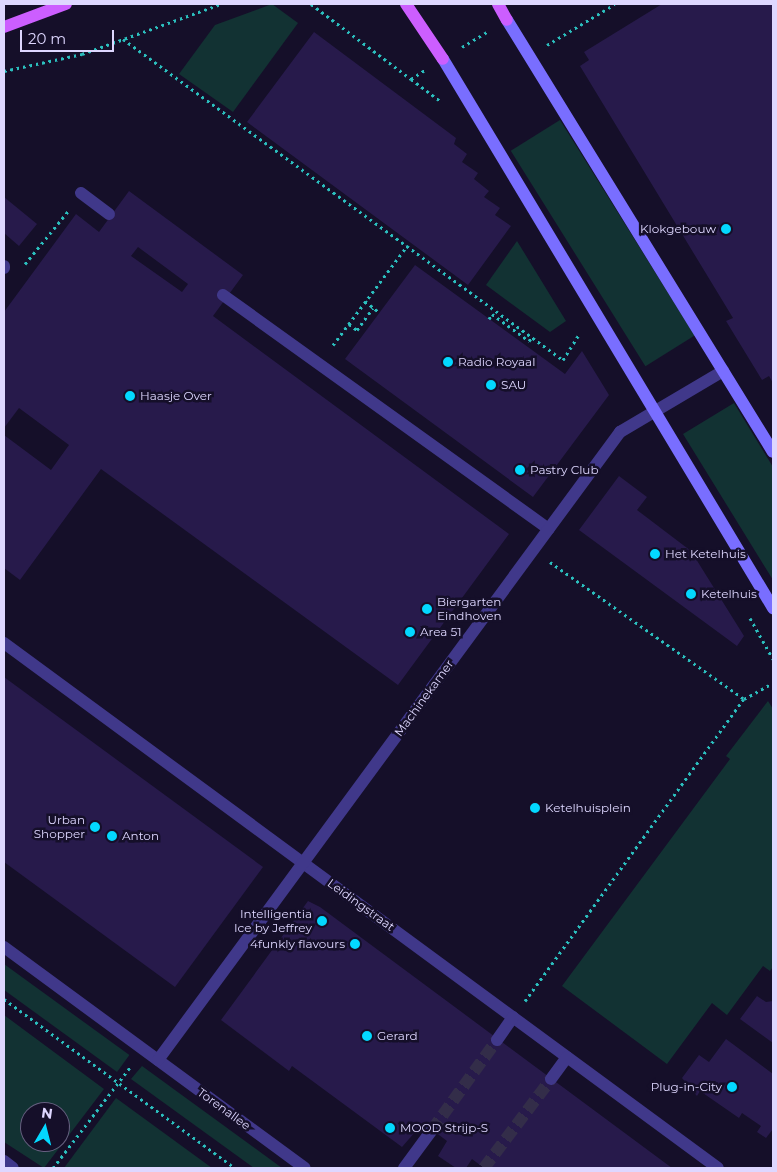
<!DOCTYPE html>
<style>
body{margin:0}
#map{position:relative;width:777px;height:1172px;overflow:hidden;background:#150f29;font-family:Montserrat,sans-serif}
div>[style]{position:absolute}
.green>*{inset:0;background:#123233;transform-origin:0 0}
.building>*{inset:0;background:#271a4b}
.street-tunnel>*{height:12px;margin-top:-6px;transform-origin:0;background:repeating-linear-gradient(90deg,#332d49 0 12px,transparent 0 18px)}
.path>*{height:3px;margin-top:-1.5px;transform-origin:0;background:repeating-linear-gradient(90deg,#2bbfbe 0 2.5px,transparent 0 6.5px)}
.lane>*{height:12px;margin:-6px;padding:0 6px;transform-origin:6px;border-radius:6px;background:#40388a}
.street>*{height:12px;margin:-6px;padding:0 6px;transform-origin:6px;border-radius:6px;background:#40388a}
.secondary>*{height:12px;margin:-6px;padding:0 6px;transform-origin:6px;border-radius:6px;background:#796eff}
.primary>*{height:12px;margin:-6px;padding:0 6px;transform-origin:6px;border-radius:6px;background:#cc5eff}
.dots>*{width:14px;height:14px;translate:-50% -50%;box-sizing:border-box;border:2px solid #150f29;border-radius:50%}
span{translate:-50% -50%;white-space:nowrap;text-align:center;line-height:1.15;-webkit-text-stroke:5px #150f29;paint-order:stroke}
.poi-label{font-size:12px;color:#ded7ff}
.right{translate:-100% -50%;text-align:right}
.left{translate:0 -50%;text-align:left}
.street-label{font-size:12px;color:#ded7ff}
.frame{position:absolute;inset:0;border:5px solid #ded7ff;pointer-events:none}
.north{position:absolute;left:20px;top:1102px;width:50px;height:50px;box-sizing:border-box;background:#150f29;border:1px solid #655f7f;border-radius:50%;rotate:8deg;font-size:14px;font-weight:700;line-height:20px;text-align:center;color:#ded7ff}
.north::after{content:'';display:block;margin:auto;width:18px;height:22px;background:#03d8ff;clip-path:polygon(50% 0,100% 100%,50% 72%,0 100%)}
.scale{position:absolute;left:20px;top:30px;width:94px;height:22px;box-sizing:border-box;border:2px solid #ded7ff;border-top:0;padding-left:6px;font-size:15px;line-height:18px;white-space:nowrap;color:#ded7ff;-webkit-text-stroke:4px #150f29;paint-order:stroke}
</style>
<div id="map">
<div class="green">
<div style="clip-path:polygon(272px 4px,298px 23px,233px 112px,179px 74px,215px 25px)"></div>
<div style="left:560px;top:120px;width:254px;height:58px;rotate:58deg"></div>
<div style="clip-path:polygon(517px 241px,566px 321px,550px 332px,486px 285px)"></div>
<div style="clip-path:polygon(734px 403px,773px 467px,773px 580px,683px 434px)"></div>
<div style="clip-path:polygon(768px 701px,773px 709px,773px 967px,770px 971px,763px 966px,727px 1015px,712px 1003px,667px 1064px,562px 986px,730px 759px,726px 756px)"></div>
<div style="left:4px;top:964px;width:155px;height:21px;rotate:36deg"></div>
<div style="clip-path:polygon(evenodd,4px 1015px,104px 1089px,44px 1168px,4px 1142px,4px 1015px,30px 1112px,60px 1112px,60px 1142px,30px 1142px,30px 1112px)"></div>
<div style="clip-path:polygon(142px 1066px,282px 1168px,254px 1168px,131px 1079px)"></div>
<div style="clip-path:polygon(116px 1098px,212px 1168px,64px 1168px)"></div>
</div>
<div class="building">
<div style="clip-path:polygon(662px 4px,773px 4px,773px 383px,769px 376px,762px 380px,726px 321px,733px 318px,580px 66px,589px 60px,584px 52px)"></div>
<div style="clip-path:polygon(314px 32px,456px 138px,454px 144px,467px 154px,462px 162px,478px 173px,474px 179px,489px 191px,484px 197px,500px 208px,495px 215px,511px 226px,468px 285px,247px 122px)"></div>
<div style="clip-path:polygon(evenodd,129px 191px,243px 275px,213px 316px,509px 534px,398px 685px,101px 469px,20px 580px,4px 568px,4px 435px,51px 470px,69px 445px,19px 408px,4px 428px,4px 312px,76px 214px,99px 232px,129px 191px,138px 247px,188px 284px,182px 292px,131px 256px,138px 247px)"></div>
<div style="clip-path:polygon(4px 197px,37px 224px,19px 246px,4px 233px)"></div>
<div style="clip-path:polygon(415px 265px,565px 374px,582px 351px,609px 395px,533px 497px,345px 359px)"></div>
<div style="clip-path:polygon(619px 476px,647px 497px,637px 510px,691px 551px,744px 636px,737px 646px,579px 530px)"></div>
<div style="clip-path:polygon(4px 677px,263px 867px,175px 987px,4px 862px)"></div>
<div style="clip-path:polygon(308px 901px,320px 907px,672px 1168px,484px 1168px,472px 1159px,466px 1168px,456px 1168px,438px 1156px,447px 1141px,423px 1123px,402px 1147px,292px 1066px,289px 1071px,221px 1020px)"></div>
<div style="clip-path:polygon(757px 996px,766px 1002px,773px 1001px,773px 1043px,740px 1019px)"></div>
<div style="clip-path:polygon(726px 1039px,773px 1074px,773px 1129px,766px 1138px,757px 1132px,761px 1126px,742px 1113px,739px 1118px,700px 1091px,697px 1096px,682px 1078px,699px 1055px,709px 1062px)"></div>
</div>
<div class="street-tunnel">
<div style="left:432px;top:1130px;width:111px;rotate:-54.2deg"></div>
<div style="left:484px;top:1168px;width:111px;rotate:-53deg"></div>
</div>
<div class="path">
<div style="left:311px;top:4px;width:125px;rotate:36.9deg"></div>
<div style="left:411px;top:79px;width:17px;rotate:-33deg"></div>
<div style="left:123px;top:39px;width:545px;rotate:36.11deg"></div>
<div style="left:563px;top:360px;width:32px;rotate:-58deg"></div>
<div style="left:547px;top:45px;width:79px;rotate:-31.1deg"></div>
<div style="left:462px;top:47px;width:31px;rotate:-31deg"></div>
<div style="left:4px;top:71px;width:80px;rotate:-12.3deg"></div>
<div style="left:82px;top:54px;width:148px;rotate:-19.8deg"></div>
<div style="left:411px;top:79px;width:36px;rotate:37deg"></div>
<div style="left:25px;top:264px;width:70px;rotate:-50.8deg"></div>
<div style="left:365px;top:301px;width:19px;rotate:39deg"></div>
<div style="left:489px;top:319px;width:6px;rotate:-59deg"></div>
<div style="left:492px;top:314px;width:46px;rotate:36.1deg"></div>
<div style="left:529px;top:341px;width:5px;rotate:-53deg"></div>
<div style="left:349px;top:324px;width:10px;rotate:37deg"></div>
<div style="left:357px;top:330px;width:27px;rotate:-54deg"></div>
<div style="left:333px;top:345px;width:124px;rotate:-53.2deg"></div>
<div style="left:550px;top:562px;width:237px;rotate:35.2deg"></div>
<div style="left:744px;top:699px;width:33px;rotate:-29deg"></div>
<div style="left:750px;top:618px;width:47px;rotate:60.7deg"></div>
<div style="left:4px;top:999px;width:286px;rotate:36.2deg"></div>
<div style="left:525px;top:1001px;width:373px;rotate:-54.1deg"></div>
<div style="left:53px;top:1168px;width:128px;rotate:-52.6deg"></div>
</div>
<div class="lane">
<div style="left:81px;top:193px;width:35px;rotate:37deg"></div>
<div style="left:223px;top:295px;width:401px;rotate:35.7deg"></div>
</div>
<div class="street">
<div style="left:4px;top:266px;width:2px;rotate:90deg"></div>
<div style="left:4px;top:643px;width:886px;rotate:36.33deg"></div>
<div style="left:4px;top:947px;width:373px;rotate:36.3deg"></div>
<div style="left:497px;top:1040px;width:28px;rotate:-55deg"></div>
<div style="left:158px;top:1060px;width:780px;rotate:-53.66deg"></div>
<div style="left:620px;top:432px;width:120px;rotate:-30.6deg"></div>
<div style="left:551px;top:1079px;width:27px;rotate:-54deg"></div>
<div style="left:4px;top:1161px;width:11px;rotate:38deg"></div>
<div style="left:404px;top:1168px;width:47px;rotate:-53.6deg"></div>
</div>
<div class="secondary">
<div style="left:507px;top:20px;width:507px;rotate:58.38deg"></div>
<div style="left:443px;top:59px;width:641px;rotate:58.99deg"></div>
</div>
<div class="primary">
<div style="left:406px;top:4px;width:66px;rotate:56.1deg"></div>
<div style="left:498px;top:4px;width:18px;rotate:61deg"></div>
<div style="left:4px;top:27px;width:66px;rotate:-20.4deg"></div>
</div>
<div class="dots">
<div style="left:726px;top:229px;background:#03d8ff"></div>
<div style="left:448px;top:362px;background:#03d8ff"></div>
<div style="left:491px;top:385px;background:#03d8ff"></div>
<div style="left:130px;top:396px;background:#03d8ff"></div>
<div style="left:520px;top:470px;background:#03d8ff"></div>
<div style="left:655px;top:554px;background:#03d8ff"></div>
<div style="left:691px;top:594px;background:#03d8ff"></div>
<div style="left:427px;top:609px;background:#03d8ff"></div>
<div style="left:410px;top:632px;background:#03d8ff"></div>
<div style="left:535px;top:808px;background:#03d8ff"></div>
<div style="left:95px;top:827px;background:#03d8ff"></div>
<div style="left:112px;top:836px;background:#03d8ff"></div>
<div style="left:322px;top:921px;background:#03d8ff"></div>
<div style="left:355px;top:944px;background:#03d8ff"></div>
<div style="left:367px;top:1036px;background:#03d8ff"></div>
<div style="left:732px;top:1087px;background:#03d8ff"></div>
<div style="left:390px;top:1128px;background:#03d8ff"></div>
</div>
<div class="poi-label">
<span class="right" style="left:716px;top:229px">Klokgebouw</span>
<span class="left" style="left:458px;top:362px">Radio Royaal</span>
<span class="left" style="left:501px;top:385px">SAU</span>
<span class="left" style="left:140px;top:396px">Haasje Over</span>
<span class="left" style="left:530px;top:470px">Pastry Club</span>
<span class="left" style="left:665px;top:554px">Het Ketelhuis</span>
<span class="left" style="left:701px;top:594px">Ketelhuis</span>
<span class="left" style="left:437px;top:609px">Biergarten<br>Eindhoven</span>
<span class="left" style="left:420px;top:632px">Area 51</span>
<span class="left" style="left:545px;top:808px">Ketelhuisplein</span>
<span class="right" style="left:85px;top:827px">Urban<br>Shopper</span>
<span class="left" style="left:122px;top:836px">Anton</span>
<span class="right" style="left:312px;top:921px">Intelligentia<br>Ice by Jeffrey</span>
<span class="right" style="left:345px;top:944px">4funkly flavours</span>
<span class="left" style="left:377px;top:1036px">Gerard</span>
<span class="right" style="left:722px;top:1087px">Plug-in-City</span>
<span class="left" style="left:400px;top:1128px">MOOD Strijp-S</span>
</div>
<div class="street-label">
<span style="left:424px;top:698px;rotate:-54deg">Machinekamer</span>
<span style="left:361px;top:905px;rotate:36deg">Leidingstraat</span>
<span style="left:224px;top:1109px;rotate:36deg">Torenallee</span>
</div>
<div class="frame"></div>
<div class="north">N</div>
<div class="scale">20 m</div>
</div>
